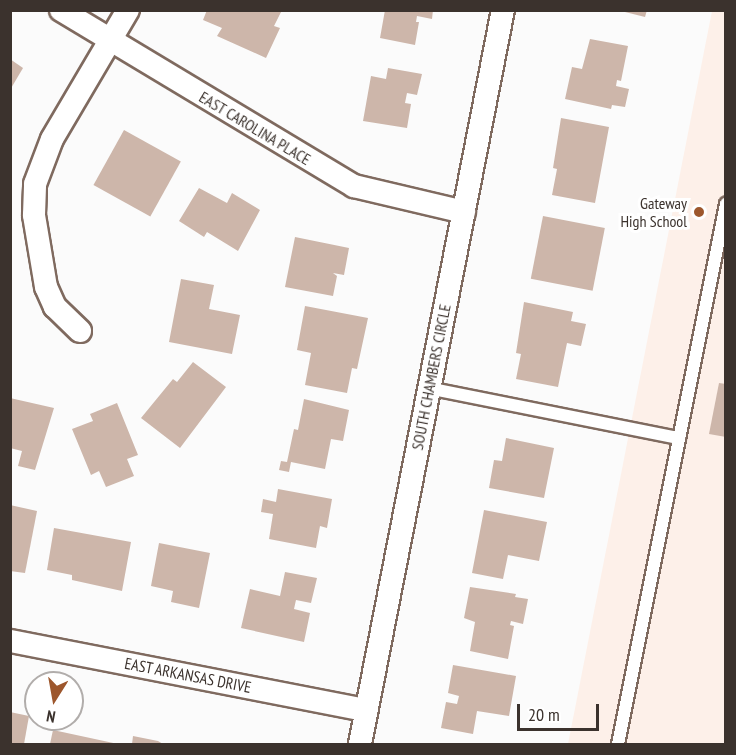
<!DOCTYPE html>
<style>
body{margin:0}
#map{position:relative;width:736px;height:755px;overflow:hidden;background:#fbfbfb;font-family:"PT Sans Narrow",sans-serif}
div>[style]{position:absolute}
.built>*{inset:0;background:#fdf0e9}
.building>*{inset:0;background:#cdb6aa;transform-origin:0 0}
.roads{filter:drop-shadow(2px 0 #7f6a5f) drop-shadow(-2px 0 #7f6a5f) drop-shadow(0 2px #7f6a5f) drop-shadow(0 -2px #7f6a5f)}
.service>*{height:12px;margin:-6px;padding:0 6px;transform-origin:6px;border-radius:6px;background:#fff}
.minor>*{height:22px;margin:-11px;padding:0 11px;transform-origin:11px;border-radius:11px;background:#fff}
.dots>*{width:16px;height:16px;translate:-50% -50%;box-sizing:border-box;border:3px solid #fff;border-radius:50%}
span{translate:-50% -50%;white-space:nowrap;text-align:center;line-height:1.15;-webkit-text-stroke:6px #fff;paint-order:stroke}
.street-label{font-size:16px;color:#3b322d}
.poi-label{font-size:16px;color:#3b322d}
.right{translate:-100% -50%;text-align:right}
.frame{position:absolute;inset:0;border:12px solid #3b322d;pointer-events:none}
.north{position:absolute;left:24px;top:671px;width:60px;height:60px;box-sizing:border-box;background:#fff;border:2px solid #b1adab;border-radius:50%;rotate:191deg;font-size:16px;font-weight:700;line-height:24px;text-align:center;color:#3b322d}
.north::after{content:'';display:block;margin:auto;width:21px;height:27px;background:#9d572d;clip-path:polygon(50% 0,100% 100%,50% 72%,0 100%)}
.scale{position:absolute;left:517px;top:704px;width:82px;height:27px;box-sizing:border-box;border:3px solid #3b322d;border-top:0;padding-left:8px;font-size:18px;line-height:21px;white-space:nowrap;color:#3b322d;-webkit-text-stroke:4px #fff;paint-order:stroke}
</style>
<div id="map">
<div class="built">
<div style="clip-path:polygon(712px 11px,725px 11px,725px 744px,568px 744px)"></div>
</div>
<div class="building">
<div style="clip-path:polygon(207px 10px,281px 12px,274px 26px,280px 28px,266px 58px,217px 36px,222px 28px,203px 20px)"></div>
<div style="clip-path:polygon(385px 10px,433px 10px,432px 19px,417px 16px,416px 22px,419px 22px,415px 45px,380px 38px)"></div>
<div style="clip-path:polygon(617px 10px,647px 10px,645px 17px)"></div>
<div style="clip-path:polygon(590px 39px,628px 46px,621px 81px,617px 80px,616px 86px,629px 89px,625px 107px,612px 105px,611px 109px,565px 99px,572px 67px,582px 69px)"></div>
<div style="clip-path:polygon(10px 59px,23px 68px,10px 90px)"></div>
<div style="clip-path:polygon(388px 68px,422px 74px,417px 95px,407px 93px,405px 103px,411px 104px,407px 128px,363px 121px,371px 76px,386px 79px)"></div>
<div style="clip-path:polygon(561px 118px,609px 127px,595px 203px,552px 195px,557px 169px,553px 168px)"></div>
<div style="left:124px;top:130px;width:65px;height:63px;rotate:29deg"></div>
<div style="clip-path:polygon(199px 188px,227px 203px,232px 193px,260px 210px,238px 251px,207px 232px,204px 237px,179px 221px)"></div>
<div style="left:543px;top:216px;width:63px;height:64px;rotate:11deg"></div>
<div style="clip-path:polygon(295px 237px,349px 248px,344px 275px,333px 273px,337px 276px,333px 296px,285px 287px)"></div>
<div style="clip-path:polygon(181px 279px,214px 285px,209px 309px,240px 315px,232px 354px,169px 342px)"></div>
<div style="clip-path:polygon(524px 302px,573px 312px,571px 321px,586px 324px,581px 346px,567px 343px,558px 387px,516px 379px,521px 354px,516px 353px)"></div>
<div style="clip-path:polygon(305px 306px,368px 318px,357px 369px,352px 368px,347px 393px,305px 385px,311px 353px,297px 350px)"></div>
<div style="clip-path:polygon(193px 362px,226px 387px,180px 448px,141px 418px,173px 379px,177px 382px)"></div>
<div style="clip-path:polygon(719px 383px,726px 384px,726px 437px,709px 434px)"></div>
<div style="clip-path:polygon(10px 398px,54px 408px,35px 470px,18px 466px,22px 451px,10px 448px)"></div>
<div style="clip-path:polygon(304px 399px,349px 410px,343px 441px,331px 439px,325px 469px,291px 462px,289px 472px,279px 470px,281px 461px,287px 462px,294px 429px,298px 430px)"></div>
<div style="clip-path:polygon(117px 403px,138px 455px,127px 459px,134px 476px,106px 487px,99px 471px,91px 475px,72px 429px,93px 421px,90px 414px)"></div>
<div style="clip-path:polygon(506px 438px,554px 448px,544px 498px,489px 488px,494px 460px,502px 461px)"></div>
<div style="clip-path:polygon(278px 489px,332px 499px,327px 528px,320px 526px,316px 548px,269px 539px,273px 514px,261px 512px,263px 499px,276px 502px)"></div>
<div style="clip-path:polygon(10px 505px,37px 511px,25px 573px,10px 571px)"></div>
<div style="clip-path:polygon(484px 510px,547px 522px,539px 561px,508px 555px,503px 579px,472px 573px)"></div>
<div style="clip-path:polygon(54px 528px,131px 542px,122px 591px,72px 580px,72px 575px,47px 570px)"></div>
<div style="clip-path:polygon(159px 543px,210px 553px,199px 608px,171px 602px,173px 591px,151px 586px)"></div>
<div style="clip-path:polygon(285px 572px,317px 578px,311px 603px,296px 600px,294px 609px,310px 613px,304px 642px,241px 628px,250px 589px,280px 596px)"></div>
<div style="clip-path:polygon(470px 587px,516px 594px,515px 597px,528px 599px,523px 624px,511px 621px,510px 625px,514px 626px,508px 659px,470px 651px,475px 622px,464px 618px)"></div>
<div style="clip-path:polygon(453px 665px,516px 676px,509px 716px,477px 711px,473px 734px,441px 728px,446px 702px,457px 704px,459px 696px,448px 693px)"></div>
<div style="clip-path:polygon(10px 712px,29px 716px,24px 744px,10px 744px)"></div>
<div style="clip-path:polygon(53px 730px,118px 744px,50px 744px)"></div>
<div style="clip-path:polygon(133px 736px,158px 741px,163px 744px,132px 744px)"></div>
</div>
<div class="roads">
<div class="service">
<div style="left:428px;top:388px;width:256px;rotate:11.3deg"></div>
<div style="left:618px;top:744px;width:551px;rotate:-78.69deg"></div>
</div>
<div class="minor">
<div style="left:61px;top:10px;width:342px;rotate:31deg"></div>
<div style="left:354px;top:186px;width:113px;rotate:13.3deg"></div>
<div style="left:80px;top:331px;width:35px;rotate:-136deg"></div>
<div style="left:55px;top:307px;width:22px;rotate:-114deg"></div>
<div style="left:46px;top:287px;width:73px;rotate:-99.5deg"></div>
<div style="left:34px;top:215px;width:31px;rotate:-88deg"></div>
<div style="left:35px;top:184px;width:48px;rotate:-69.3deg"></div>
<div style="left:52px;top:139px;width:150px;rotate:-59.5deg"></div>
<div style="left:10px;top:641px;width:363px;rotate:11deg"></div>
<div style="left:360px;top:744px;width:748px;rotate:-78.98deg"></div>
</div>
</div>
<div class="dots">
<div style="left:699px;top:212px;background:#9d572d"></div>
</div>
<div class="street-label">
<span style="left:255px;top:128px;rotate:31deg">EAST CAROLINA PLACE</span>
<span style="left:431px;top:377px;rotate:-79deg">SOUTH CHAMBERS CIRCLE</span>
<span style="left:188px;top:675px;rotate:11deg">EAST ARKANSAS DRIVE</span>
</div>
<div class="poi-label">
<span class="right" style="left:687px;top:212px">Gateway<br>High School</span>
</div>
<div class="frame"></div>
<div class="north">N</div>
<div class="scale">20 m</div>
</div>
